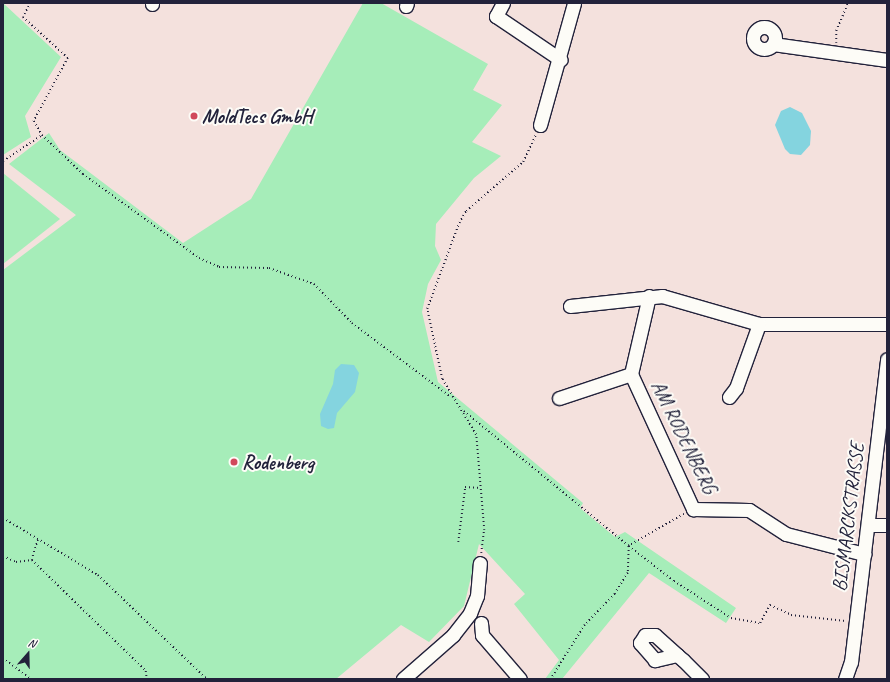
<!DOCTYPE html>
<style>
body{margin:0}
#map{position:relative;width:890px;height:682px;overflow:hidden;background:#f4e1dd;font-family:Caveat,sans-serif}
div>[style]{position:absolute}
.green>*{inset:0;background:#a6edb9}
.water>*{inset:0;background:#84d4df}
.path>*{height:1.5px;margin-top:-0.75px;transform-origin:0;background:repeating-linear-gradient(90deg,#22223b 0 1px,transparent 0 4px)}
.roads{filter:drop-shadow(1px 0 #22223b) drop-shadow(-1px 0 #22223b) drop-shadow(0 1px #22223b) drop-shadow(0 -1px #22223b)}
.minor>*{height:13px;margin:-6.5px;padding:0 6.5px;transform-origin:6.5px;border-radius:6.5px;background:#fdfcf7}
.minor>.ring{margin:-6.5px;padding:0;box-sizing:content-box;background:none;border:13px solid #fdfcf7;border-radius:50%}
.dots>*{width:11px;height:11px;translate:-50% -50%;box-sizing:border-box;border:2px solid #fdfcf7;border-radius:50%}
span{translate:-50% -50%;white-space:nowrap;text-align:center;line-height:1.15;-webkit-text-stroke:4px #fdfcf7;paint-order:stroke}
.poi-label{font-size:20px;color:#22223b;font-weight:700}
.left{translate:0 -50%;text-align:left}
.street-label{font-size:20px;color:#22223b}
.frame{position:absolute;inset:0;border:4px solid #22223b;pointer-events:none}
.north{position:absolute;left:8px;top:634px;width:40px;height:40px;-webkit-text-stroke:3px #fdfcf7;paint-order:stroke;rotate:20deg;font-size:11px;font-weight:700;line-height:16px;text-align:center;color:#22223b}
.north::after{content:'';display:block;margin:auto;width:14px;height:18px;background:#22223b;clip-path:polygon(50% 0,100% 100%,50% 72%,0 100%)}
</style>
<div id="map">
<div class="green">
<div style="clip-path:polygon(3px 3px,61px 57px,25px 116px,31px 137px,3px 155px)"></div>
<div style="clip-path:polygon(363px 3px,381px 3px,488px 64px,473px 90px,502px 105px,472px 142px,501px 156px,474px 178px,436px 224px,435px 246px,441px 260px,428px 284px,422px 312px,438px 382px,583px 503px,580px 508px,615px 537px,625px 532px,736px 608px,726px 623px,649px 573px,562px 679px,545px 679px,559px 660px,514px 604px,525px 594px,479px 544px,464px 606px,429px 642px,401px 625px,336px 679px,3px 679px,3px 270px,76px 215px,9px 164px,49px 133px,60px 150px,183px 243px,251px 199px)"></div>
<div style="clip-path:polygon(3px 173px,60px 219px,3px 264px)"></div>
</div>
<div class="water">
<div style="clip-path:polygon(790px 107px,802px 113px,811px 131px,810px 145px,801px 155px,790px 154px,785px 149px,775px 125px,781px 111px)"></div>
<div style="clip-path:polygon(341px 364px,354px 365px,359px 373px,355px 392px,337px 413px,334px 428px,328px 429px,321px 426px,320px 414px,333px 384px,335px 370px)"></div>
</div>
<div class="path">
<div style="left:31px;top:3px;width:16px;rotate:120deg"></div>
<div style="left:23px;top:17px;width:61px;rotate:42.3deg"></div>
<div style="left:68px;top:58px;width:72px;rotate:118.4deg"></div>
<div style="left:34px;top:121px;width:16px;rotate:60deg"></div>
<div style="left:836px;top:43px;width:12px;rotate:-90deg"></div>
<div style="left:836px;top:31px;width:30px;rotate:-67deg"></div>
<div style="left:3px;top:161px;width:47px;rotate:-33.7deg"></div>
<div style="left:42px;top:135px;width:57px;rotate:43.6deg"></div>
<div style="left:83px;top:174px;width:143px;rotate:35.9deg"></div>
<div style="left:199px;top:258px;width:22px;rotate:24deg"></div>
<div style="left:219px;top:267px;width:50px;rotate:1.1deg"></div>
<div style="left:269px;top:268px;width:48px;rotate:19.6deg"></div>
<div style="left:314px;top:284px;width:54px;rotate:45.7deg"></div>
<div style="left:352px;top:323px;width:124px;rotate:36.8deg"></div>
<div style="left:464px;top:411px;width:213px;rotate:39.3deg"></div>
<div style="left:629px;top:546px;width:27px;rotate:92deg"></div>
<div style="left:628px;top:573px;width:25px;rotate:122deg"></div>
<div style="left:615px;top:594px;width:43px;rotate:134.1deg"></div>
<div style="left:585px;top:625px;width:64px;rotate:122.2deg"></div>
<div style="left:684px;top:514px;width:64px;rotate:149.8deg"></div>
<div style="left:629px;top:546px;width:57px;rotate:37.9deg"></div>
<div style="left:674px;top:581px;width:68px;rotate:33deg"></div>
<div style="left:731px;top:618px;width:29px;rotate:10deg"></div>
<div style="left:760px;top:623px;width:21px;rotate:-61deg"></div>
<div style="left:770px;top:605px;width:23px;rotate:25deg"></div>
<div style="left:791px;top:615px;width:55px;rotate:6.2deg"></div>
<div style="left:3px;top:518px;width:111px;rotate:31deg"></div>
<div style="left:98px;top:575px;width:151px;rotate:43.7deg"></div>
<div style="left:38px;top:540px;width:21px;rotate:107deg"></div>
<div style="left:32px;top:560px;width:159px;rotate:44.2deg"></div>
<div style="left:146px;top:671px;width:8px;rotate:83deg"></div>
<div style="left:458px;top:542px;width:55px;rotate:-82.7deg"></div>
<div style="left:465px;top:487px;width:16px;rotate:4deg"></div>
<div style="left:481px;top:553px;width:23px;rotate:-83deg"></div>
<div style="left:484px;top:530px;width:95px;rotate:-94.8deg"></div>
<div style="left:476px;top:435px;width:66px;rotate:-121.3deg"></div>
<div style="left:442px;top:379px;width:72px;rotate:-102.1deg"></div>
<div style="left:427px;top:309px;width:92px;rotate:-69.6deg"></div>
<div style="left:459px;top:223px;width:14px;rotate:-60deg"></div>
<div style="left:466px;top:211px;width:75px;rotate:-40.7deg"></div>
<div style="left:523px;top:162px;width:31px;rotate:-65deg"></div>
<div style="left:3px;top:556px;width:14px;rotate:25deg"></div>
<div style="left:16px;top:562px;width:16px;rotate:-7deg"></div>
<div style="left:3px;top:658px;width:35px;rotate:37deg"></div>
</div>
<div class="roads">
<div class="minor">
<div style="left:503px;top:3px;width:15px;rotate:118deg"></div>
<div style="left:496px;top:16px;width:78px;rotate:34.1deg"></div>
<div style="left:152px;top:4px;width:1px;rotate:-90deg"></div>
<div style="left:406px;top:6px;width:3px;rotate:-72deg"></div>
<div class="ring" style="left:753px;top:27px;width:9px;height:9px"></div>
<div style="left:773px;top:44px;width:115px;rotate:8deg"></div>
<div style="left:540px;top:125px;width:127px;rotate:-74.4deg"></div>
<div style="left:649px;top:296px;width:80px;rotate:103deg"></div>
<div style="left:631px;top:374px;width:149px;rotate:65.3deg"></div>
<div style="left:693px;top:509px;width:56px;rotate:1deg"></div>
<div style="left:749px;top:510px;width:44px;rotate:33deg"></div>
<div style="left:786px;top:534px;width:81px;rotate:14.4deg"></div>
<div style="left:570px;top:306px;width:93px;rotate:-6.2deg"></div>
<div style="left:662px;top:296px;width:101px;rotate:16.1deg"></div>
<div style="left:759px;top:324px;width:128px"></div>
<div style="left:729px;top:397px;width:11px;rotate:-52deg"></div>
<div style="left:736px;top:388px;width:68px;rotate:-70.2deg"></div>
<div style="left:559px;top:398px;width:76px;rotate:-18.4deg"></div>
<div style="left:868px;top:525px;width:19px"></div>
<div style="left:481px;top:623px;width:12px;rotate:85deg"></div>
<div style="left:482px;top:635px;width:58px;rotate:49.2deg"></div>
<div style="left:677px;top:655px;width:23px;rotate:167deg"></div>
<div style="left:655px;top:660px;width:23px;rotate:-131deg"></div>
<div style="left:640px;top:643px;width:9px;rotate:-58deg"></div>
<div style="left:645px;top:635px;width:10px"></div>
<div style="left:655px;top:635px;width:30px;rotate:42deg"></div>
<div style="left:677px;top:655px;width:8px;rotate:40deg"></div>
<div style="left:683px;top:660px;width:27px;rotate:45deg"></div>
<div style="left:403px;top:679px;width:67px;rotate:-41.3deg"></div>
<div style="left:453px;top:635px;width:28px;rotate:-52deg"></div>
<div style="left:470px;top:613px;width:18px;rotate:-68deg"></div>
<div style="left:477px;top:596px;width:33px;rotate:-85deg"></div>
<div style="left:845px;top:679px;width:18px;rotate:-71deg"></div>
<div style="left:851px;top:662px;width:305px;rotate:-83.2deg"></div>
</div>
</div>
<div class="dots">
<div style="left:194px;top:116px;background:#d1495b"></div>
<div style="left:234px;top:462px;background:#d1495b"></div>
</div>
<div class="poi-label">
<span class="left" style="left:202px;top:116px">MoldTecs GmbH</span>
<span class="left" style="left:242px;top:462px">Rodenberg</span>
</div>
<div class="street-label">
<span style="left:684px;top:437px;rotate:64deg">AM RODENBERG</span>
<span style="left:848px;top:517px;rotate:-83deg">BISMARCKSTRASSE</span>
</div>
<div class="frame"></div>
<div class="north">N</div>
</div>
